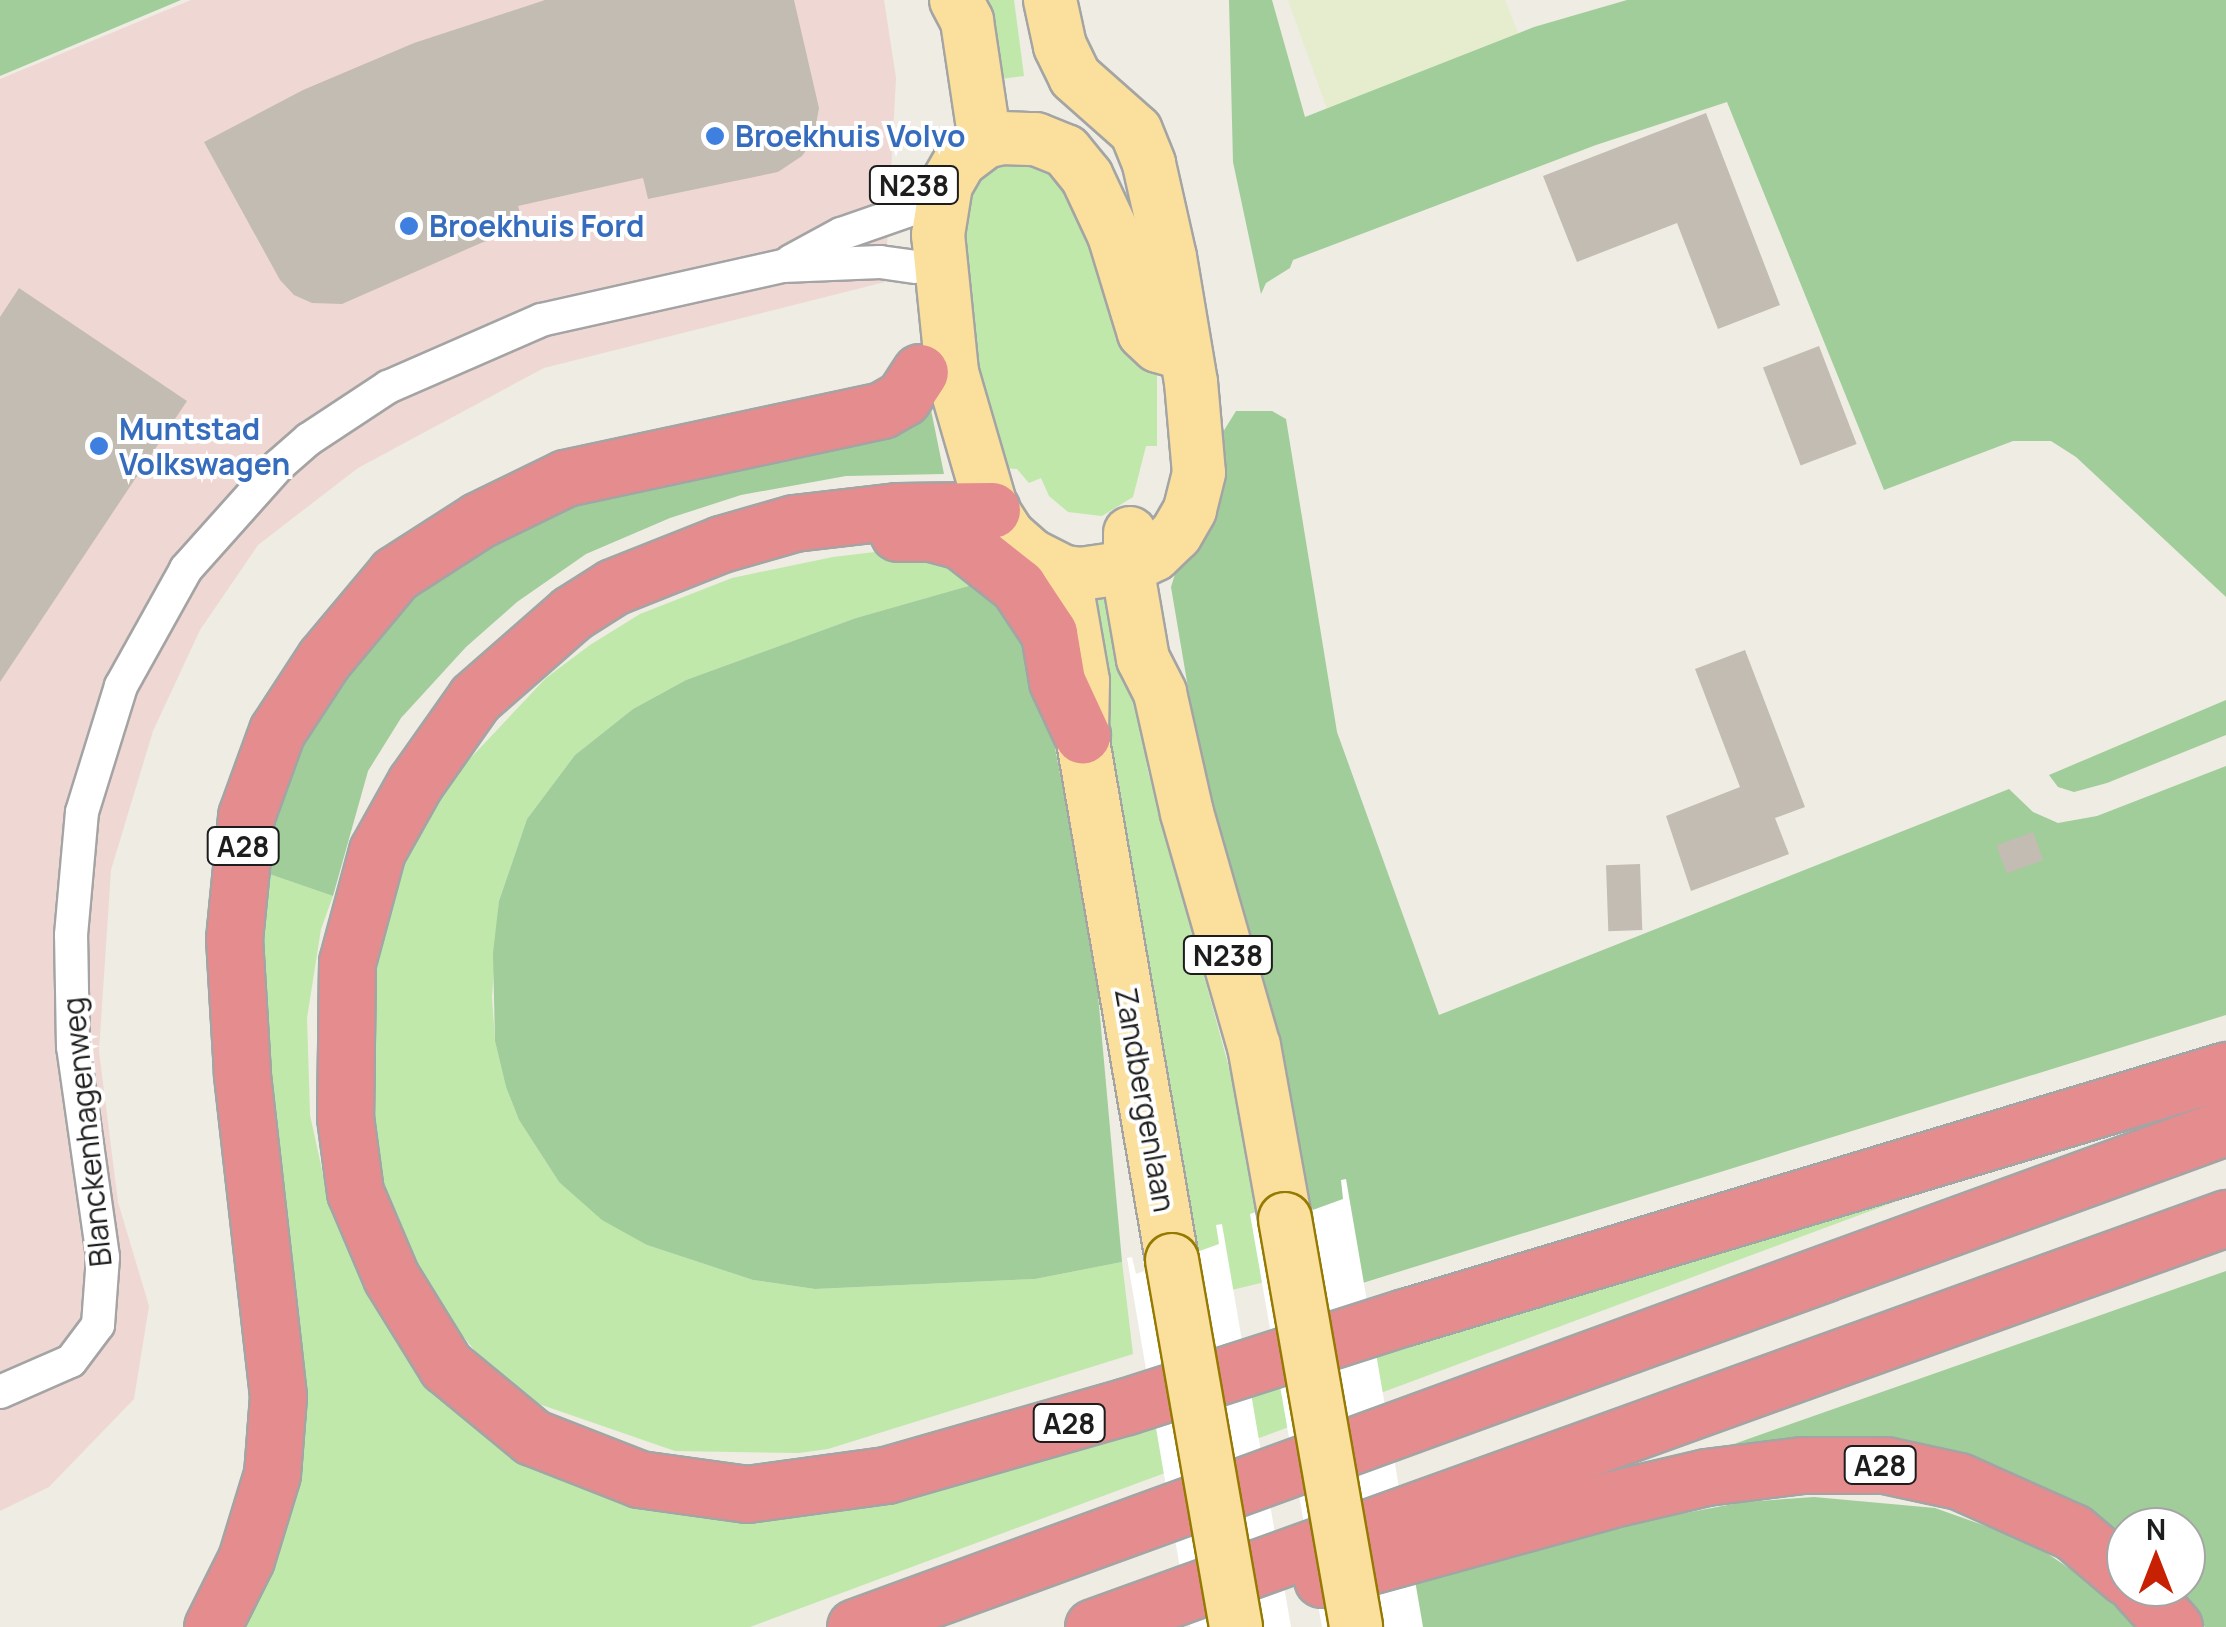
<!DOCTYPE html>
<style>
body{margin:0}
#map{position:relative;width:2226px;height:1627px;overflow:hidden;background:#eeece3;font-family:Manrope,sans-serif}
div>[style]{position:absolute}
.commercial>*{inset:0;background:#efd8d3}
.farmland>*{inset:0;background:#e6edcf}
.grass>*{inset:0;background:#bfe8aa}
.forest>*{inset:0;background:#a0cd99}
.pier>*{inset:0;background:#fff}
.building>*{inset:0;background:#c3bcb3;transform-origin:0 0}
.roads{filter:drop-shadow(2px 0 #a4a4a4) drop-shadow(-2px 0 #a4a4a4) drop-shadow(0 2px #a4a4a4) drop-shadow(0 -2px #a4a4a4)}
.minor>*{height:32px;margin:-16px;padding:0 16px;transform-origin:16px;border-radius:16px;background:#fff}
.primary>*{height:52px;margin:-26px;padding:0 26px;transform-origin:26px;border-radius:26px;background:#fae09c}
.motorway>*{height:55px;margin:-27.5px;padding:0 27.5px;transform-origin:27.5px;border-radius:27.5px;background:#e58c8f}
.bridges{filter:drop-shadow(2px 0 #957a02) drop-shadow(-2px 0 #957a02) drop-shadow(0 2px #957a02) drop-shadow(0 -2px #957a02)}
.primary-bridge>*{height:52px;margin:-26px;padding:0 26px;transform-origin:26px;border-radius:26px;background:#fae09c}
.dots>*{width:28px;height:28px;translate:-50% -50%;box-sizing:border-box;border:5px solid #fff;border-radius:50%}
span{translate:-50% -50%;white-space:nowrap;text-align:center;line-height:1.15;-webkit-text-stroke:8px #fff;paint-order:stroke}
.shield-label span{padding:2px 8px;background:#fff;border:2px solid;border-radius:8px;-webkit-text-stroke-width:0}
.shield-label{font-size:28px;color:#1d1d1d;font-weight:700}
.shop-label{font-size:30px;color:#366cbe;font-weight:700}
.left{translate:0 -50%;text-align:left}
.street-label{font-size:30px;color:#1d1d1d}
.north{position:absolute;left:2106px;top:1507px;width:100px;height:100px;box-sizing:border-box;background:#fff;border:2px solid #a5a5a5;border-radius:50%;rotate:0deg;font-size:28px;font-weight:700;line-height:40px;text-align:center;color:#1d1d1d}
.north::after{content:'';display:block;margin:auto;width:35px;height:45px;background:#c82003;clip-path:polygon(50% 0,100% 100%,50% 72%,0 100%)}
</style>
<div id="map">
<div class="commercial">
<div style="clip-path:polygon(191px 0,884px 0,896px 78px,885px 282px,544px 368px,358px 468px,258px 545px,200px 630px,153px 731px,111px 870px,99px 1051px,118px 1202px,149px 1306px,134px 1399px,49px 1487px,0 1511px,0 79px)"></div>
</div>
<div class="farmland">
<div style="clip-path:polygon(1288px 0,1505px 0,1521px 40px,1327px 109px)"></div>
</div>
<div class="grass">
<div style="clip-path:polygon(978px 0,1014px 0,1024px 76px,993px 80px)"></div>
<div style="clip-path:polygon(1012px 162px,1049px 170px,1065px 187px,1133px 345px,1138px 367px,1157px 374px,1157px 446px,1146px 446px,1133px 497px,1102px 516px,1068px 512px,1049px 496px,1041px 478px,1029px 483px,1017px 469px,988px 467px,957px 231px,966px 233px,971px 192px,983px 175px)"></div>
<div style="clip-path:polygon(925px 546px,979px 583px,856px 618px,686px 680px,633px 709px,575px 755px,527px 819px,499px 901px,492px 997px,495px 1041px,506px 1087px,519px 1120px,559px 1182px,647px 1245px,753px 1280px,815px 1289px,1035px 1279px,1122px 1262px,1133px 1354px,828px 1449px,799px 1453px,675px 1451px,539px 1404px,480px 1357px,430px 1296px,360px 1157px,379px 898px,448px 782px,546px 678px,590px 645px,640px 614px,732px 578px,833px 557px)"></div>
<div style="clip-path:polygon(1118px 593px,1148px 771px,1234px 1086px,1269px 1281px,1207px 1296px,1083px 598px)"></div>
<div style="clip-path:polygon(252px 868px,333px 896px,321px 929px,307px 1018px,310px 1115px,327px 1193px,363px 1273px,419px 1359px,745px 1502px,2226px 1079px,750px 1627px,222px 1627px,264px 1491px)"></div>
</div>
<div class="forest">
<div style="clip-path:polygon(0 0,181px 0,0 76px)"></div>
<div style="clip-path:polygon(1229px 0,1272px 0,1305px 117px,1534px 27px,1627px 0,2226px 0,2226px 597px,2076px 457px,2051px 441px,2013px 441px,1884px 490px,1727px 102px,1596px 145px,1293px 260px,1290px 268px,1266px 283px,1261px 294px,1233px 162px)"></div>
<div style="clip-path:polygon(929px 400px,944px 474px,846px 476px,741px 495px,670px 518px,586px 554px,517px 602px,466px 647px,401px 718px,368px 771px,333px 896px,252px 868px,297px 736px,402px 597px,538px 511px)"></div>
<div style="clip-path:polygon(1236px 411px,1272px 411px,1286px 419px,1337px 732px,1439px 1015px,2009px 789px,2033px 812px,2058px 823px,2097px 816px,2226px 766px,2226px 1015px,1340px 1290px,1306px 1190px,1209px 812px,1171px 587px,1215px 445px)"></div>
<div style="clip-path:polygon(979px 583px,1036px 649px,1094px 950px,1122px 1262px,1035px 1279px,815px 1289px,753px 1280px,647px 1245px,602px 1220px,559px 1182px,519px 1120px,506px 1087px,495px 1041px,493px 953px,499px 901px,527px 819px,575px 755px,633px 709px,686px 680px,856px 618px)"></div>
<div style="clip-path:polygon(2226px 700px,2226px 735px,2107px 783px,2074px 792px,2058px 787px,2049px 775px)"></div>
<div style="clip-path:polygon(2226px 1271px,2226px 1627px,2205px 1627px,2174px 1587px,2186px 1587px,2186px 1527px,2126px 1527px,2126px 1543px,1717px 1450px)"></div>
<div style="clip-path:polygon(1814px 1497px,1935px 1508px,1994px 1529px,2045px 1552px,2100px 1589px,2136px 1627px,1397px 1627px,1386px 1563px,1509px 1546px,1744px 1502px)"></div>
</div>
<div class="pier">
<div style="clip-path:polygon(1346px 1179px,1423px 1627px,1322px 1627px,1250px 1214px,1256px 1212px,1260px 1229px,1343px 1199px,1341px 1180px)"></div>
<div style="clip-path:polygon(1222px 1224px,1291px 1627px,1190px 1627px,1127px 1258px,1132px 1257px,1136px 1274px,1219px 1244px,1216px 1225px)"></div>
</div>
<div class="building">
<div style="clip-path:polygon(545px 0,794px 0,819px 108px,813px 141px,802px 156px,778px 172px,648px 199px,643px 178px,518px 206px,525px 228px,481px 243px,342px 304px,312px 303px,294px 295px,280px 280px,204px 142px,303px 90px,414px 43px)"></div>
<div style="clip-path:polygon(1706px 113px,1780px 305px,1718px 329px,1677px 223px,1577px 262px,1543px 176px)"></div>
<div style="clip-path:polygon(19px 288px,187px 401px,0 682px,0 317px)"></div>
<div style="left:1819px;top:346px;width:105px;height:60px;rotate:69deg"></div>
<div style="clip-path:polygon(1745px 650px,1805px 807px,1775px 818px,1789px 854px,1691px 891px,1666px 816px,1740px 787px,1695px 669px)"></div>
<div style="left:2033px;top:832px;width:30px;height:39px;rotate:70deg"></div>
<div style="left:1640px;top:864px;width:66px;height:34px;rotate:88deg"></div>
</div>
<div class="roads">
<div class="minor">
<div style="left:791px;top:261px;width:57px;rotate:-28.4deg"></div>
<div style="left:841px;top:234px;width:73px;rotate:-19.2deg"></div>
<div style="left:0;top:1392px;width:77px;rotate:-23.6deg"></div>
<div style="left:71px;top:1361px;width:45px;rotate:-53.1deg"></div>
<div style="left:98px;top:1325px;width:68px;rotate:-85.8deg"></div>
<div style="left:103px;top:1257px;width:212px;rotate:-98.1deg"></div>
<div style="left:73px;top:1047px;width:112px;rotate:-91deg"></div>
<div style="left:71px;top:935px;width:123px;rotate:-84.9deg"></div>
<div style="left:82px;top:812px;width:132px;rotate:-72.8deg"></div>
<div style="left:121px;top:686px;width:134px;rotate:-60.9deg"></div>
<div style="left:186px;top:569px;width:138px;rotate:-48.2deg"></div>
<div style="left:278px;top:466px;width:41px;rotate:-41.1deg"></div>
<div style="left:309px;top:439px;width:95px;rotate:-33.4deg"></div>
<div style="left:388px;top:387px;width:167px;rotate:-23.6deg"></div>
<div style="left:541px;top:320px;width:248px;rotate:-12.6deg"></div>
<div style="left:783px;top:266px;width:97px;rotate:-2.4deg"></div>
<div style="left:880px;top:262px;width:35px;rotate:8deg"></div>
</div>
<div class="primary">
<div style="left:956px;top:0;width:24px;rotate:62deg"></div>
<div style="left:967px;top:21px;width:122px;rotate:81.5deg"></div>
<div style="left:1050px;top:0;width:47px;rotate:77.7deg"></div>
<div style="left:1060px;top:46px;width:34px;rotate:64deg"></div>
<div style="left:1075px;top:77px;width:81px;rotate:41.5deg"></div>
<div style="left:1136px;top:131px;width:35px;rotate:68deg"></div>
<div style="left:1149px;top:164px;width:95px;rotate:77.3deg"></div>
<div style="left:1170px;top:257px;width:127px;rotate:80.5deg"></div>
<div style="left:1191px;top:382px;width:91px;rotate:85deg"></div>
<div style="left:1199px;top:473px;width:38px;rotate:104deg"></div>
<div style="left:1190px;top:510px;width:28px;rotate:120deg"></div>
<div style="left:1176px;top:534px;width:30px;rotate:136deg"></div>
<div style="left:1154px;top:555px;width:28px;rotate:154deg"></div>
<div style="left:1129px;top:567px;width:49px;rotate:171.7deg"></div>
<div style="left:1081px;top:574px;width:17px;rotate:-173deg"></div>
<div style="left:1064px;top:572px;width:37px;rotate:-153deg"></div>
<div style="left:1031px;top:555px;width:29px;rotate:-139deg"></div>
<div style="left:1009px;top:536px;width:31px;rotate:-123deg"></div>
<div style="left:992px;top:510px;width:144px;rotate:-106.2deg"></div>
<div style="left:952px;top:372px;width:138px;rotate:-95.8deg"></div>
<div style="left:938px;top:235px;width:51px;rotate:-80.9deg"></div>
<div style="left:946px;top:185px;width:28px;rotate:-60deg"></div>
<div style="left:960px;top:161px;width:31px;rotate:-37deg"></div>
<div style="left:985px;top:142px;width:17px;rotate:-13deg"></div>
<div style="left:1002px;top:138px;width:34px;rotate:2deg"></div>
<div style="left:1036px;top:139px;width:32px;rotate:22deg"></div>
<div style="left:1066px;top:151px;width:33px;rotate:51deg"></div>
<div style="left:1087px;top:177px;width:64px;rotate:65deg"></div>
<div style="left:1114px;top:235px;width:102px;rotate:73deg"></div>
<div style="left:1144px;top:333px;width:19px;rotate:43deg"></div>
<div style="left:1158px;top:346px;width:29px;rotate:16deg"></div>
<div style="left:1130px;top:533px;width:51px;rotate:90deg"></div>
<div style="left:1130px;top:584px;width:76px;rotate:80.2deg"></div>
<div style="left:1143px;top:659px;width:38px;rotate:63deg"></div>
<div style="left:1160px;top:693px;width:123px;rotate:77.3deg"></div>
<div style="left:1187px;top:813px;width:242px;rotate:74deg"></div>
<div style="left:1254px;top:1046px;width:176px;rotate:79.8deg"></div>
<div style="left:1064px;top:572px;width:111px;rotate:80.1deg"></div>
<div style="left:1083px;top:681px;width:54px;rotate:91.1deg"></div>
<div style="left:1082px;top:735px;width:533px;rotate:80.27deg"></div>
</div>
<div class="motorway">
<div style="left:992px;top:510px;width:95px;rotate:179.4deg"></div>
<div style="left:897px;top:511px;width:104px;rotate:173.4deg"></div>
<div style="left:794px;top:523px;width:76px;rotate:164deg"></div>
<div style="left:721px;top:544px;width:116px;rotate:158.3deg"></div>
<div style="left:613px;top:587px;width:49px;rotate:147.6deg"></div>
<div style="left:572px;top:613px;width:129px;rotate:138.8deg"></div>
<div style="left:475px;top:698px;width:104px;rotate:125.2deg"></div>
<div style="left:415px;top:783px;width:78px;rotate:119.2deg"></div>
<div style="left:377px;top:851px;width:115px;rotate:105.1deg"></div>
<div style="left:347px;top:962px;width:155px;rotate:90.7deg"></div>
<div style="left:345px;top:1117px;width:76px;rotate:82.4deg"></div>
<div style="left:355px;top:1192px;width:92px;rotate:67deg"></div>
<div style="left:391px;top:1277px;width:105px;rotate:58.3deg"></div>
<div style="left:446px;top:1366px;width:112px;rotate:39.5deg"></div>
<div style="left:532px;top:1437px;width:115px;rotate:21.4deg"></div>
<div style="left:639px;top:1479px;width:109px;rotate:7.9deg"></div>
<div style="left:747px;top:1494px;width:140px;rotate:-7.8deg"></div>
<div style="left:886px;top:1475px;width:251px;rotate:-16deg"></div>
<div style="left:1127px;top:1406px;width:292px;rotate:-17.8deg"></div>
<div style="left:1405px;top:1317px;width:857px;rotate:-16.74deg"></div>
<div style="left:898px;top:533px;width:33px"></div>
<div style="left:931px;top:533px;width:31px;rotate:15deg"></div>
<div style="left:961px;top:541px;width:73px;rotate:38.3deg"></div>
<div style="left:1018px;top:586px;width:56px;rotate:56.6deg"></div>
<div style="left:1049px;top:633px;width:49px;rotate:80.5deg"></div>
<div style="left:1057px;top:681px;width:60px;rotate:65.2deg"></div>
<div style="left:1322px;top:1579px;width:297px;rotate:-15.4deg"></div>
<div style="left:1608px;top:1500px;width:101px;rotate:-13.2deg"></div>
<div style="left:1706px;top:1477px;width:97px;rotate:-7.1deg"></div>
<div style="left:1802px;top:1465px;width:83px"></div>
<div style="left:1885px;top:1465px;width:76px;rotate:12.2deg"></div>
<div style="left:1959px;top:1481px;width:125px;rotate:24.1deg"></div>
<div style="left:2073px;top:1532px;width:70px;rotate:40.3deg"></div>
<div style="left:2138px;top:1587px;width:54px;rotate:48deg"></div>
<div style="left:212px;top:1627px;width:76px;rotate:-63.4deg"></div>
<div style="left:246px;top:1559px;width:89px;rotate:-73deg"></div>
<div style="left:272px;top:1474px;width:78px;rotate:-85.6deg"></div>
<div style="left:278px;top:1396px;width:325px;rotate:-96.4deg"></div>
<div style="left:242px;top:1073px;width:134px;rotate:-93.4deg"></div>
<div style="left:234px;top:939px;width:124px;rotate:-84.4deg"></div>
<div style="left:246px;top:816px;width:90px;rotate:-70deg"></div>
<div style="left:277px;top:731px;width:86px;rotate:-56.9deg"></div>
<div style="left:324px;top:659px;width:111px;rotate:-50.1deg"></div>
<div style="left:395px;top:574px;width:100px;rotate:-32.7deg"></div>
<div style="left:479px;top:520px;width:96px;rotate:-26deg"></div>
<div style="left:565px;top:478px;width:324px;rotate:-12.1deg"></div>
<div style="left:882px;top:410px;width:24px;rotate:-30deg"></div>
<div style="left:903px;top:398px;width:31px;rotate:-57deg"></div>
<div style="left:855px;top:1627px;width:1459px;rotate:-20.04deg"></div>
<div style="left:1093px;top:1627px;width:1205px;rotate:-19.85deg"></div>
</div>
</div>
<div class="bridges">
<div class="primary-bridge">
<div style="left:1285px;top:1219px;width:414px;rotate:80.1deg"></div>
<div style="left:1172px;top:1260px;width:373px;rotate:80.1deg"></div>
</div>
</div>
<div class="dots">
<div style="left:715px;top:136px;background:#3f7fe0"></div>
<div style="left:409px;top:226px;background:#3f7fe0"></div>
<div style="left:99px;top:446px;background:#3f7fe0"></div>
</div>
<div class="shield-label">
<span style="left:914px;top:185px">N238</span>
<span style="left:243px;top:846px">A28</span>
<span style="left:1228px;top:955px">N238</span>
<span style="left:1069px;top:1423px">A28</span>
<span style="left:1880px;top:1465px">A28</span>
</div>
<div class="shop-label">
<span class="left" style="left:735px;top:136px">Broekhuis Volvo</span>
<span class="left" style="left:429px;top:226px">Broekhuis Ford</span>
<span class="left" style="left:119px;top:446px">Muntstad<br>Volkswagen</span>
</div>
<div class="street-label">
<span style="left:1145px;top:1100px;rotate:80deg">Zandbergenlaan</span>
<span style="left:87px;top:1132px;rotate:-96deg">Blanckenhagenweg</span>
</div>
<div class="north">N</div>
</div>
